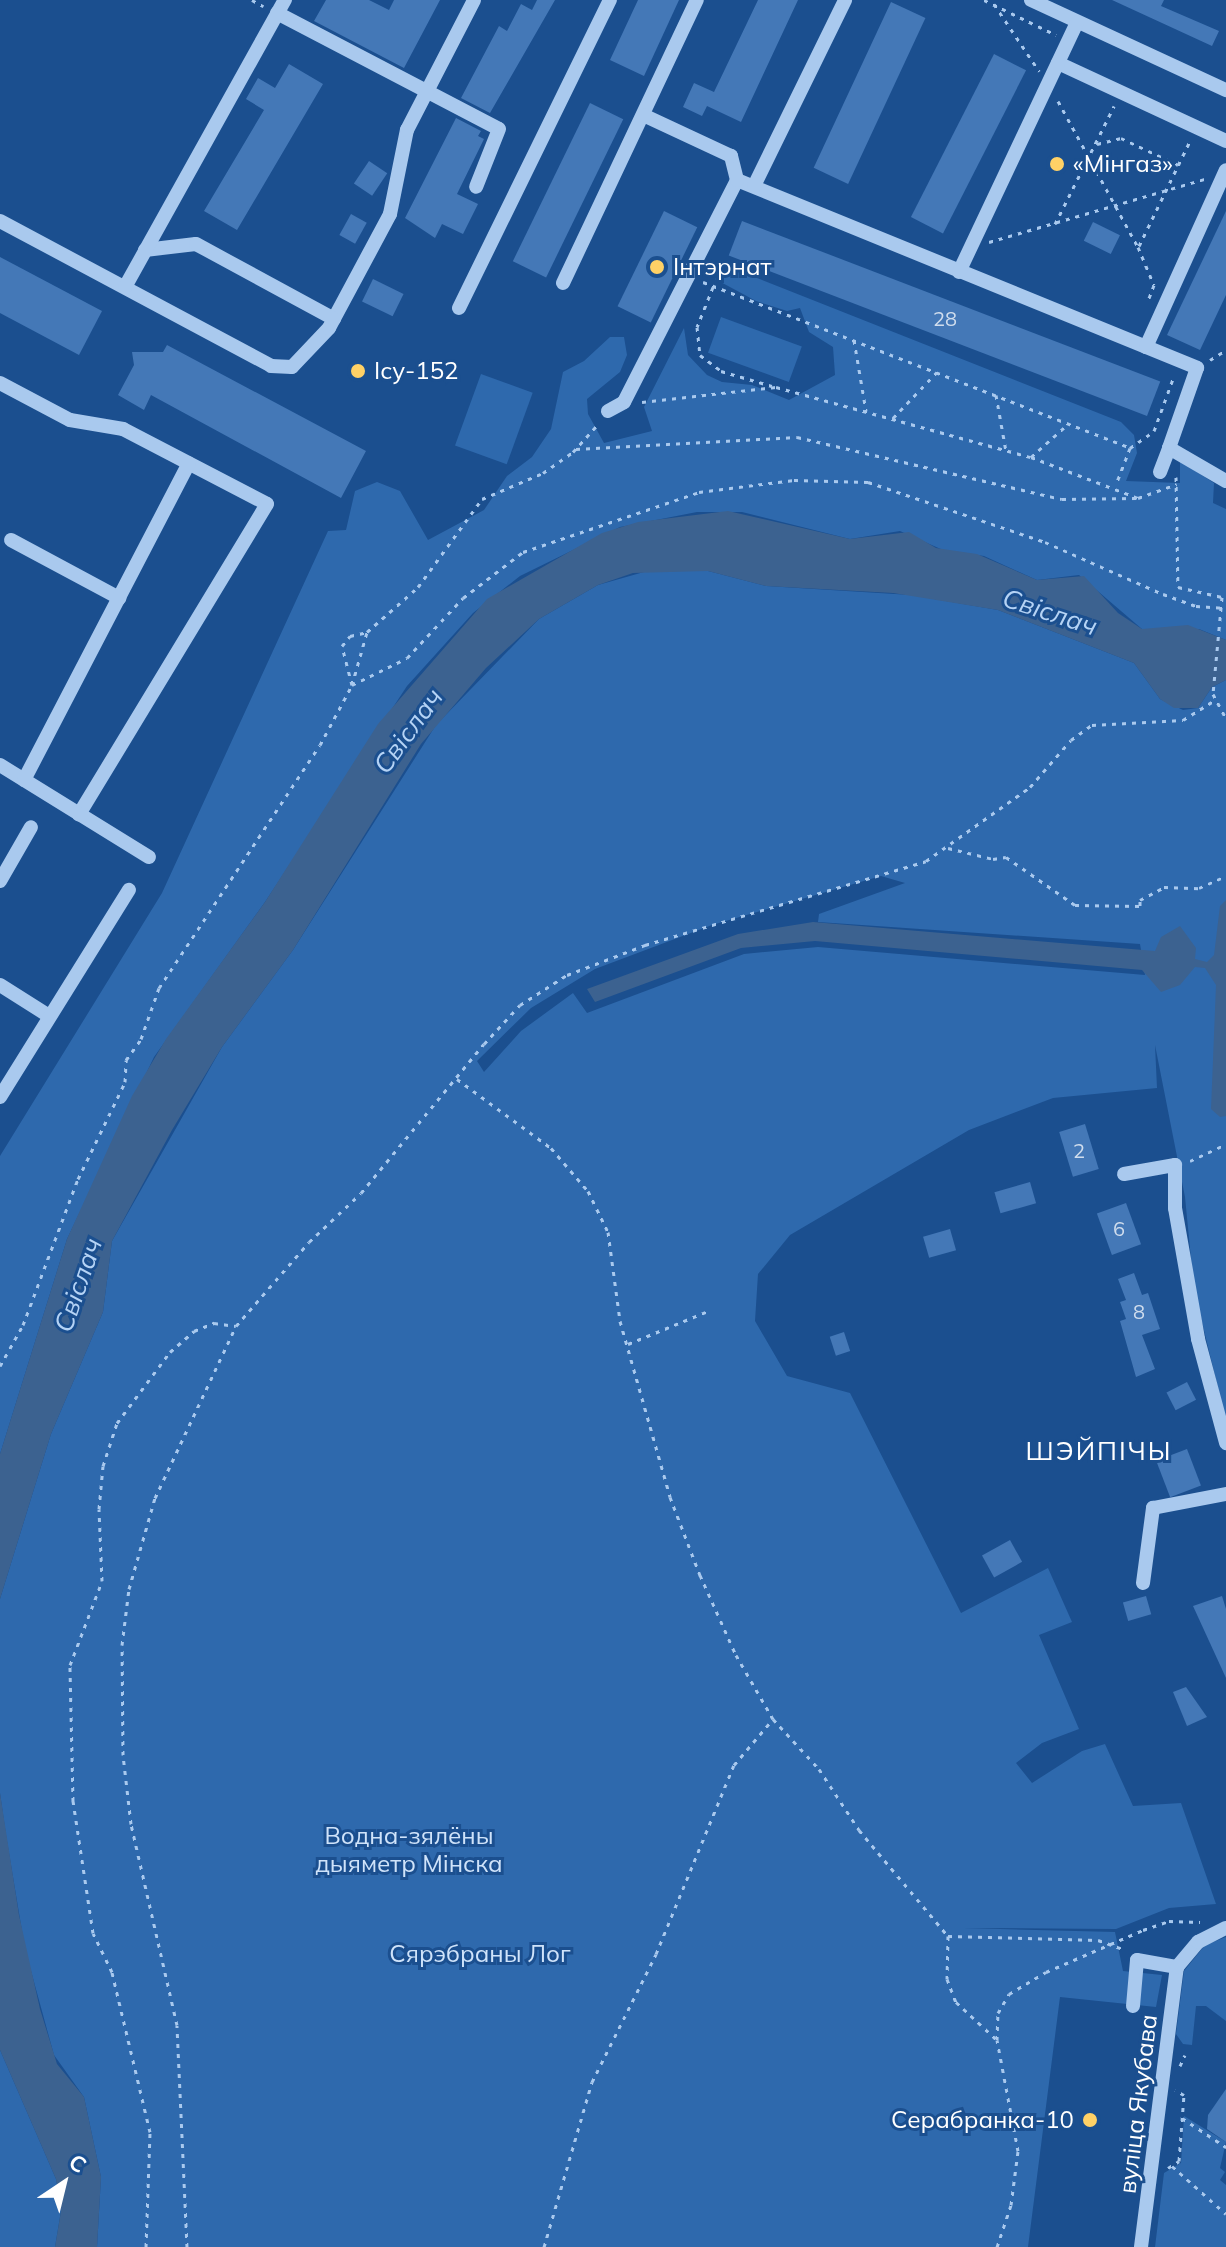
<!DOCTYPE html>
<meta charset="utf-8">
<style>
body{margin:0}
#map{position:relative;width:1226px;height:2247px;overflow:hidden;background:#1b4f8f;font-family:Mulish,sans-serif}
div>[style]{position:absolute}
.green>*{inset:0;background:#2e69ad;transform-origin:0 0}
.water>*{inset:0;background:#3c6290}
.building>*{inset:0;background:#4478b7;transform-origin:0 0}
.path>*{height:3px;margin-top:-1.5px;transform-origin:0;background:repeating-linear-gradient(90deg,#a9c9ee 0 4px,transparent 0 10px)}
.minor>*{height:14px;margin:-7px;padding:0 7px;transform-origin:7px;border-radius:7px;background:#a9c9ee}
.dots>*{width:22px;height:22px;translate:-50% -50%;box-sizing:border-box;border:4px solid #1b4f8f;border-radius:50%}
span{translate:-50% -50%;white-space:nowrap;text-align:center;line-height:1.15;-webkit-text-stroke:6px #1b4f8f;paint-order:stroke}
.number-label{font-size:20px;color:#d0dded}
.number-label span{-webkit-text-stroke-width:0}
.poi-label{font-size:24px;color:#fff}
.left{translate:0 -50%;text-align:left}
.right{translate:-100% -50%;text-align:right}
.park-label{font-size:24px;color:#cfe3fa}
.street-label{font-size:24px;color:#fff}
.water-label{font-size:26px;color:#b5d3f5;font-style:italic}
.neighbourhood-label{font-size:26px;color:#fff;letter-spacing:2px}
.north{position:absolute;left:24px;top:2143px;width:80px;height:80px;-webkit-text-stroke:6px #1b4f8f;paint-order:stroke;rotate:35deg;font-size:22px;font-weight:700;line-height:32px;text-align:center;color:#fff}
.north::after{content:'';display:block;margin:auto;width:28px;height:36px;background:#fff;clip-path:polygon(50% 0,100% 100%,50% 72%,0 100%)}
</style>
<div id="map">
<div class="green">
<div style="clip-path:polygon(734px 269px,1121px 422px,1134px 435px,1137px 453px,1126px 481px,1180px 483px,1180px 461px,1214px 483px,1213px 503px,1226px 509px,1226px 640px,1199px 629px,1142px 629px,1079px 575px,1037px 580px,984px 556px,943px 550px,900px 531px,850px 539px,742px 512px,697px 512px,620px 527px,520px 576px,473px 613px,407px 686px,265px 902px,154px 1057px,67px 1239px,0 1454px,0 1156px,162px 893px,328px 531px,346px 530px,355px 491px,377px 482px,400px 491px,428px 540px,484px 510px,507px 476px,532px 457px,551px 429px,563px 372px,584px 361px,610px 337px,624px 337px,627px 355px,620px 372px,587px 399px,588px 414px,604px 443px,652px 431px,644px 407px,684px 328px,688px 355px,707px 375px,722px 382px,752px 385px,789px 400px,835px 375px,833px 347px,809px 332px,800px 308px,787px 311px,756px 301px,715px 279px)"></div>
<div style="left:721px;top:317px;width:86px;height:38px;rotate:20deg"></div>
<div style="left:481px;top:374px;width:55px;height:76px;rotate:20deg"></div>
<div style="clip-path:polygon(evenodd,651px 570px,708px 571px,766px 586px,911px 595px,998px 610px,1134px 663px,1160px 699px,1183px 710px,1198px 708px,1212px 687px,1226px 680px,1226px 1421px,1194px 1289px,1185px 1197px,1155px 1045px,1157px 1088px,1053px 1098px,969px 1130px,790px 1235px,758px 1274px,755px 1321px,787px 1376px,850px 1393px,961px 1613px,1048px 1568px,1072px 1622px,1039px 1635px,1079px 1729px,1042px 1743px,1016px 1763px,1032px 1783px,1082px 1751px,1105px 1744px,1133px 1806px,1181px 1803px,1216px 1904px,1169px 1908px,1116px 1929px,963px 1928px,1115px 1932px,1123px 1971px,1162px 1975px,1156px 2007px,1060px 1997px,1028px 2247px,97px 2247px,101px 2177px,84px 2097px,54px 2055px,25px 1949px,6px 1835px,0 1793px,0 1599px,51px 1434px,103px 1312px,112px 1241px,222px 1047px,293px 950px,436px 725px,539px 619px,598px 585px,651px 570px,881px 876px,905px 883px,819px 914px,818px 922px,1140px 944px,1145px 975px,818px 947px,744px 954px,587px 1013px,573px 993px,521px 1031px,484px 1072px,477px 1061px,531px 1008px,595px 969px,712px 925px,881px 876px)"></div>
<div style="clip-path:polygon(1226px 1937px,1226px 2021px,1206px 2006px,1196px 2006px,1192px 2045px,1183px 2044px,1176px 2034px,1184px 1971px,1205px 1945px)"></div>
<div style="clip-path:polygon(0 2050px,56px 2179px,61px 2211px,55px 2247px,0 2247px)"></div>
<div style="clip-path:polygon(1184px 2116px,1226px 2142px,1220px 2168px,1225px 2172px,1220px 2180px,1226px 2185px,1226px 2247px,1155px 2247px,1164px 2173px,1181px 2163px)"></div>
</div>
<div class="water">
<div style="clip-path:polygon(728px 511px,850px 539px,909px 532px,936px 548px,977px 554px,1037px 580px,1084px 576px,1118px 613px,1142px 629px,1188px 625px,1226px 640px,1226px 680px,1212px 687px,1198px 708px,1174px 708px,1160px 699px,1134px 663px,998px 610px,893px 593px,766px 586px,708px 571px,633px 573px,598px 585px,539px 619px,486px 668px,421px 744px,293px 950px,222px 1047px,172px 1130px,112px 1241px,103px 1312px,51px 1434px,0 1599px,0 1454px,67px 1239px,132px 1096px,166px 1039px,265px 902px,378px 724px,487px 599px,602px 533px,638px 522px)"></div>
<div style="clip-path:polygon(1226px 900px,1226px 1116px,1220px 1117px,1211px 1109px,1216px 985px,1205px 968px,1195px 967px,1180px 985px,1161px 992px,1142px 970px,815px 941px,741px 948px,595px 1002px,587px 989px,738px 934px,813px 922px,1155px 951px,1161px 937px,1180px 926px,1196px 948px,1195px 959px,1207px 962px,1214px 955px,1220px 906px)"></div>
<div style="clip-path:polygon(0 1793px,19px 1915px,40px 2009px,57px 2064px,84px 2097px,101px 2177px,97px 2247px,55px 2247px,61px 2211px,56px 2179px,0 2050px)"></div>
</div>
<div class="building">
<div style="clip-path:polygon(326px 0,369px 0,389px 10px,394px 0,440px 0,404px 68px,314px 21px)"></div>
<div style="clip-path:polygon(537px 0,555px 0,490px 113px,461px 98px,499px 26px,507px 31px,521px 4px,532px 10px)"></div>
<div style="clip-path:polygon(638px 0,679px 0,644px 76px,610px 60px)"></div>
<div style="clip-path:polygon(758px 0,798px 0,741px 122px,707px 106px,702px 116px,683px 107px,694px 83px,714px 92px)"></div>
<div style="clip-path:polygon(1112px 0,1164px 0,1161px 6px,1219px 31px,1212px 46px)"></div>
<div style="left:891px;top:2px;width:38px;height:183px;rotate:25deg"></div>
<div style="left:994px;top:54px;width:36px;height:183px;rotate:27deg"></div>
<div style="clip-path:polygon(289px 64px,323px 84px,237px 230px,204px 211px,264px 110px,246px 99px,258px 78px,275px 88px)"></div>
<div style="left:590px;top:103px;width:37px;height:176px;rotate:26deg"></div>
<div style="clip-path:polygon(456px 118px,481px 131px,478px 136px,484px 139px,457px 194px,478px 204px,463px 234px,442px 224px,435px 238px,405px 218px)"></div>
<div style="left:369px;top:161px;width:22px;height:27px;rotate:34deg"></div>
<div style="left:664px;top:211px;width:37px;height:106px;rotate:26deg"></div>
<div style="clip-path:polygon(1226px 211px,1226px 295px,1200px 350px,1167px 335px)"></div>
<div style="left:351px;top:214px;width:18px;height:24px;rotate:29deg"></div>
<div style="left:742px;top:221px;width:448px;height:37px;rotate:21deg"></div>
<div style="left:1093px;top:222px;width:30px;height:21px;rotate:26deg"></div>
<div style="clip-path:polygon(0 257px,102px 311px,79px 355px,0 313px)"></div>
<div style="left:373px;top:279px;width:34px;height:25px;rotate:26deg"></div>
<div style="clip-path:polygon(167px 345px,366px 451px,341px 498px,151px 395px,144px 410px,118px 395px,134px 365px,132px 352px,163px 352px)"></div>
<div style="left:1085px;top:1124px;width:47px;height:27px;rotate:73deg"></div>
<div style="left:1030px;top:1182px;width:22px;height:37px;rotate:74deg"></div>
<div style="left:1126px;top:1203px;width:44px;height:31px;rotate:70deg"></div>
<div style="left:950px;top:1229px;width:22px;height:28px;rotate:74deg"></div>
<div style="clip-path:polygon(1134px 1273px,1142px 1295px,1148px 1293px,1160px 1329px,1142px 1335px,1155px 1369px,1136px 1377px,1120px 1321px,1126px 1319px,1120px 1302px,1126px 1300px,1118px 1279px)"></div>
<div style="left:844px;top:1332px;width:20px;height:15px;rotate:72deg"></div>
<div style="left:1187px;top:1382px;width:20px;height:23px;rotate:63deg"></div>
<div style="left:1187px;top:1449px;width:39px;height:33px;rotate:69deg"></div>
<div style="left:1010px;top:1540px;width:25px;height:32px;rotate:61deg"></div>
<div style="left:1146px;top:1596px;width:19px;height:24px;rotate:74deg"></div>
<div style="clip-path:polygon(1222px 1596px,1226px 1609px,1226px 1678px,1193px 1606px)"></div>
<div style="clip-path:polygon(1186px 1687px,1207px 1717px,1187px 1726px,1173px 1692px)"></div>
<div style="clip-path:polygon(1226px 2089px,1226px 2142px,1207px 2129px,1208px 2115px)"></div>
</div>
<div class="path">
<div style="left:252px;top:0;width:13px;rotate:29deg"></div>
<div style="left:984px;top:0;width:80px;rotate:25.9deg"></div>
<div style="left:994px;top:4px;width:81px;rotate:56.1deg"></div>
<div style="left:1058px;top:101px;width:166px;rotate:61.3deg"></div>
<div style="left:1138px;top:247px;width:41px;rotate:67.2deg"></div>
<div style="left:1154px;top:285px;width:19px;rotate:111deg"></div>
<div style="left:1097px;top:144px;width:25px;rotate:-14deg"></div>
<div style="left:1121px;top:138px;width:63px;rotate:25.3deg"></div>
<div style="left:1055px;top:224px;width:132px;rotate:-63.4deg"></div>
<div style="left:989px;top:242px;width:225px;rotate:-16.3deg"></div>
<div style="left:1139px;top:246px;width:117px;rotate:-64.1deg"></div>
<div style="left:703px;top:282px;width:458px;rotate:21.2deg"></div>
<div style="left:1130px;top:448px;width:39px;rotate:111deg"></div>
<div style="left:713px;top:287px;width:43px;rotate:111.8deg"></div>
<div style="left:697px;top:327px;width:28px;rotate:84deg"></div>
<div style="left:700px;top:355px;width:26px;rotate:37deg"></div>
<div style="left:721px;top:371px;width:53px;rotate:16.4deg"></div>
<div style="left:854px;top:340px;width:72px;rotate:80.4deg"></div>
<div style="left:1210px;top:360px;width:19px;rotate:-32deg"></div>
<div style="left:996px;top:395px;width:57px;rotate:79.9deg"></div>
<div style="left:642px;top:402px;width:135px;rotate:-6.4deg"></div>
<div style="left:776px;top:387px;width:264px;rotate:15.4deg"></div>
<div style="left:1031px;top:457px;width:115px;rotate:21deg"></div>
<div style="left:1138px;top:498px;width:41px;rotate:-19.7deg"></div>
<div style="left:893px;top:418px;width:64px;rotate:-46.3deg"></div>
<div style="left:1130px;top:448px;width:29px;rotate:-35deg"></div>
<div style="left:1154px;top:431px;width:59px;rotate:-70deg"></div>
<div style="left:576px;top:449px;width:221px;rotate:-3.1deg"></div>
<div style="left:797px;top:437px;width:272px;rotate:13.2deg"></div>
<div style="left:1062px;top:499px;width:75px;rotate:-0.8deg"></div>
<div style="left:1031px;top:457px;width:51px;rotate:-41.8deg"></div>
<div style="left:1176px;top:477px;width:110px;rotate:89deg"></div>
<div style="left:1178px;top:587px;width:45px;rotate:12.8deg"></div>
<div style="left:1222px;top:597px;width:97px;rotate:95.3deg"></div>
<div style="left:1213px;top:694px;width:27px;rotate:62deg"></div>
<div style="left:352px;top:685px;width:61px;rotate:-26.1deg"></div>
<div style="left:407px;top:658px;width:82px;rotate:-47deg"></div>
<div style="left:463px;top:598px;width:76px;rotate:-37.5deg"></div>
<div style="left:523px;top:552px;width:186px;rotate:-18.8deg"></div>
<div style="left:699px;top:492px;width:96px;rotate:-7.2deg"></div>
<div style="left:794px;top:480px;width:74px;rotate:1.5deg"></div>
<div style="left:868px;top:482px;width:187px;rotate:18.7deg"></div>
<div style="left:1045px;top:542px;width:129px;rotate:23.8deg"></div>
<div style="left:1163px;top:594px;width:35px;rotate:20deg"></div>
<div style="left:1196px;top:606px;width:30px;rotate:4deg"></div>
<div style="left:352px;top:685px;width:55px;rotate:-74.2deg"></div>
<div style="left:948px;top:848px;width:46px;rotate:13.7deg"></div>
<div style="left:993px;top:859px;width:13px;rotate:-9deg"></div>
<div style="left:1006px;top:857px;width:84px;rotate:34.8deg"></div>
<div style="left:1075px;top:905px;width:65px;rotate:0.9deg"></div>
<div style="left:1140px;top:906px;width:6px;rotate:-90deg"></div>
<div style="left:1140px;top:900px;width:27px;rotate:-28deg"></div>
<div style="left:1164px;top:887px;width:35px;rotate:2deg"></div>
<div style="left:1199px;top:888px;width:30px;rotate:-24deg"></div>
<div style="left:457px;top:1079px;width:117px;rotate:36.3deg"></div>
<div style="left:551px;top:1148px;width:57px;rotate:49.3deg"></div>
<div style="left:588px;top:1191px;width:46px;rotate:64deg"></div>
<div style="left:608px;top:1232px;width:90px;rotate:82.3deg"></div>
<div style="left:620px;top:1321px;width:183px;rotate:74.1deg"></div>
<div style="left:670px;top:1497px;width:84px;rotate:69deg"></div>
<div style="left:700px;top:1575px;width:88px;rotate:65.8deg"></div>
<div style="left:736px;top:1655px;width:74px;rotate:60deg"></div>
<div style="left:773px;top:1719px;width:68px;rotate:47.4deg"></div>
<div style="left:819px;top:1769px;width:73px;rotate:56.7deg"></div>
<div style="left:859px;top:1830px;width:138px;rotate:50deg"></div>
<div style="left:948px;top:1936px;width:150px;rotate:1.5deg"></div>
<div style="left:1098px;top:1940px;width:29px;rotate:20deg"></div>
<div style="left:1190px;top:1161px;width:40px;rotate:-25deg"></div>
<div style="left:628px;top:1344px;width:87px;rotate:-22.4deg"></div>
<div style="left:0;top:1366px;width:47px;rotate:-60.7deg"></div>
<div style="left:23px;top:1325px;width:156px;rotate:-69.4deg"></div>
<div style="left:78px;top:1179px;width:108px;rotate:-64.1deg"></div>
<div style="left:125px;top:1082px;width:22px;rotate:-87deg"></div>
<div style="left:126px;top:1060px;width:26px;rotate:-54deg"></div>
<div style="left:141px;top:1039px;width:54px;rotate:-70.6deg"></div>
<div style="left:159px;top:988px;width:291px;rotate:-56.5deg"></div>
<div style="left:320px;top:745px;width:68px;rotate:-61.9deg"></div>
<div style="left:352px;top:685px;width:40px;rotate:-104.4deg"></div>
<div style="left:342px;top:646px;width:13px;rotate:-51deg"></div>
<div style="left:350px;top:636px;width:17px;rotate:-13deg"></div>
<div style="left:367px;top:632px;width:68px;rotate:-41.4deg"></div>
<div style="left:418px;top:587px;width:109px;rotate:-54deg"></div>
<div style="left:482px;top:499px;width:66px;rotate:-23.1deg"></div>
<div style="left:543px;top:473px;width:37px;rotate:-35deg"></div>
<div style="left:573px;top:452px;width:38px;rotate:-48deg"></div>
<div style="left:948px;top:1936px;width:43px;rotate:91.3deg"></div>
<div style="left:947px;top:1979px;width:25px;rotate:69deg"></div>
<div style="left:956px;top:2002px;width:56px;rotate:42.8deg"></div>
<div style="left:1180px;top:2066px;width:12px;rotate:-66deg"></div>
<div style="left:1182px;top:2118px;width:53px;rotate:33.4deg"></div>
<div style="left:1172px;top:2166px;width:72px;rotate:41.6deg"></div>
<div style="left:1168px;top:2168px;width:13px;rotate:-32deg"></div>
<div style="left:1179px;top:2161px;width:66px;rotate:-85.7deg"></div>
<div style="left:1184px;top:2095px;width:10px;rotate:-151deg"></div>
<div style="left:146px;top:2247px;width:115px;rotate:-88deg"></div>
<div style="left:150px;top:2132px;width:164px;rotate:-103.4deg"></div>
<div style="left:112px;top:1972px;width:43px;rotate:-116deg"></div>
<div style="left:93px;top:1933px;width:134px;rotate:-98.6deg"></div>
<div style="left:73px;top:1801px;width:136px;rotate:-91.3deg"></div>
<div style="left:70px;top:1665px;width:90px;rotate:-69.1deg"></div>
<div style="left:102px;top:1581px;width:72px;rotate:-92.4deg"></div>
<div style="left:99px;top:1509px;width:43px;rotate:-84.7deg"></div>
<div style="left:103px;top:1466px;width:45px;rotate:-72deg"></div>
<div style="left:117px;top:1423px;width:89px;rotate:-53.3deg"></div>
<div style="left:170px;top:1352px;width:32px;rotate:-41deg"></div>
<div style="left:194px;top:1331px;width:22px;rotate:-22deg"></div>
<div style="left:214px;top:1323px;width:22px;rotate:8deg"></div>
<div style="left:187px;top:2247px;width:222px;rotate:-92.6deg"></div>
<div style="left:177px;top:2025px;width:206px;rotate:-102.9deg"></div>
<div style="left:131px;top:1824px;width:69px;rotate:-96.6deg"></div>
<div style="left:123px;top:1755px;width:110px;rotate:-90.5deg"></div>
<div style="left:122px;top:1645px;width:56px;rotate:-82.9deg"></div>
<div style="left:129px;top:1589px;width:95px;rotate:-74.1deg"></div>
<div style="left:155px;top:1498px;width:190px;rotate:-64.8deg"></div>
<div style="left:236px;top:1326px;width:111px;rotate:-49deg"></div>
<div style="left:309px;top:1242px;width:71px;rotate:-43.3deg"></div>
<div style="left:361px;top:1193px;width:193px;rotate:-50.5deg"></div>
<div style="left:484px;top:1044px;width:53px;rotate:-47.3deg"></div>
<div style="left:520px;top:1005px;width:56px;rotate:-32.6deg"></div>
<div style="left:567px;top:975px;width:84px;rotate:-21deg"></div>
<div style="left:645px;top:945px;width:293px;rotate:-16.6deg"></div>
<div style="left:926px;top:861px;width:128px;rotate:-35.4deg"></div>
<div style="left:1030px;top:787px;width:62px;rotate:-48.9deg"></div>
<div style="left:1071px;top:740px;width:26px;rotate:-36deg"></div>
<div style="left:1092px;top:725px;width:91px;rotate:-3.1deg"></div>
<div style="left:1183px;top:720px;width:38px;rotate:-32deg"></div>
<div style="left:544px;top:2247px;width:172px;rotate:-73.8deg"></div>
<div style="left:592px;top:2082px;width:143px;rotate:-63.4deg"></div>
<div style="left:656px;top:1954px;width:204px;rotate:-67.6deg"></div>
<div style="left:734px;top:1765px;width:60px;rotate:-49.7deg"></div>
<div style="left:997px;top:2247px;width:44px;rotate:-71.6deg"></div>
<div style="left:1011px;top:2205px;width:54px;rotate:-82.6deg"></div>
<div style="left:1018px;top:2151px;width:113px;rotate:-100.7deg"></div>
<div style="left:997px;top:2040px;width:27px;rotate:-88deg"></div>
<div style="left:998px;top:2013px;width:22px;rotate:-60deg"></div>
<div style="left:1009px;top:1994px;width:43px;rotate:-30.7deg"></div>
<div style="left:1046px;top:1972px;width:106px;rotate:-23.4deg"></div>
<div style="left:1143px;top:1930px;width:28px;rotate:-19deg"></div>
<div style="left:1169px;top:1921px;width:31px;rotate:2deg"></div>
</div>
<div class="minor">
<div style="left:1031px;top:0;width:215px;rotate:24.8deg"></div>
<div style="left:277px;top:13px;width:250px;rotate:27.6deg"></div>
<div style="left:499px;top:129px;width:62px;rotate:111.6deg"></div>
<div style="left:1058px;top:63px;width:185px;rotate:24.9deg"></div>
<div style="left:737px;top:180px;width:497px;rotate:22.2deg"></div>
<div style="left:1197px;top:368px;width:85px;rotate:109.3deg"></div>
<div style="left:1169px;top:448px;width:66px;rotate:30.1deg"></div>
<div style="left:754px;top:186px;width:207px;rotate:-63.9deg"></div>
<div style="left:0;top:221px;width:307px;rotate:28.1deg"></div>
<div style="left:271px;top:366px;width:21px;rotate:3deg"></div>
<div style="left:292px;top:367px;width:54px;rotate:-46.5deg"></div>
<div style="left:329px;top:328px;width:129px;rotate:-61.8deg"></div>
<div style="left:390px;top:214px;width:86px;rotate:-78.6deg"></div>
<div style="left:407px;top:130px;width:146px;rotate:-62.7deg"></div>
<div style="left:145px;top:250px;width:51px;rotate:-6.7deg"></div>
<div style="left:196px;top:244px;width:157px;rotate:28.5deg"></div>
<div style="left:959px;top:272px;width:276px;rotate:-64.7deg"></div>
<div style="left:563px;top:283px;width:313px;rotate:-64.7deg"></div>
<div style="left:125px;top:287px;width:329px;rotate:-60.9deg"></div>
<div style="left:459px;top:308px;width:343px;rotate:-63.9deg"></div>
<div style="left:1146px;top:347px;width:194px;rotate:-65.7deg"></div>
<div style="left:0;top:383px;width:79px;rotate:27.9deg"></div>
<div style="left:70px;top:420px;width:54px;rotate:9.6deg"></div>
<div style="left:123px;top:429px;width:162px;rotate:27.5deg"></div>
<div style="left:267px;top:504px;width:363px;rotate:121.2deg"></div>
<div style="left:608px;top:411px;width:18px;rotate:-29deg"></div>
<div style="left:624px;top:402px;width:249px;rotate:-63deg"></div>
<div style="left:737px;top:180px;width:25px;rotate:-104deg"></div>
<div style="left:731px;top:156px;width:97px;rotate:-155deg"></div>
<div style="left:1160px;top:472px;width:26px;rotate:-69deg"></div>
<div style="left:11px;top:540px;width:123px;rotate:28.2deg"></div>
<div style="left:0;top:765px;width:175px;rotate:31.7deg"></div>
<div style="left:24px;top:780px;width:357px;rotate:-62.5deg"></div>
<div style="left:0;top:881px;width:62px;rotate:-60.1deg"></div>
<div style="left:0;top:985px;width:58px;rotate:32.3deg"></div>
<div style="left:0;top:1097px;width:244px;rotate:-58.1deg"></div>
<div style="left:1124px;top:1174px;width:52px;rotate:-10deg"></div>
<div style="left:1175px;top:1165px;width:43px;rotate:90deg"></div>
<div style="left:1175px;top:1208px;width:133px;rotate:80deg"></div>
<div style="left:1198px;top:1339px;width:108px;rotate:74.9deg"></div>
<div style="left:1143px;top:1583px;width:76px;rotate:-82.4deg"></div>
<div style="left:1153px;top:1508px;width:74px;rotate:-10.9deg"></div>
<div style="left:1133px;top:2006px;width:46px;rotate:-85deg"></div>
<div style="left:1137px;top:1960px;width:41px;rotate:9.9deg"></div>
<div style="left:1141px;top:2247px;width:282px;rotate:-82.7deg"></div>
<div style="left:1177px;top:1967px;width:33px;rotate:-50deg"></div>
<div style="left:1198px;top:1942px;width:31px;rotate:-27deg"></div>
</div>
<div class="dots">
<div style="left:1057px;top:164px;background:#ffd166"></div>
<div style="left:657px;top:267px;background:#ffd166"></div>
<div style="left:358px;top:371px;background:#ffd166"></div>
<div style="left:1090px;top:2120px;background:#ffd166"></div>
</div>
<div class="number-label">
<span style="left:945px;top:318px">28</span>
<span style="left:1079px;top:1150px">2</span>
<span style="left:1119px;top:1228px">6</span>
<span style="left:1139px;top:1311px">8</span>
</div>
<div class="poi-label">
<span class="left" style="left:1073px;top:164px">«Мінгаз»</span>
<span class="left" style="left:673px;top:267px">Інтэрнат</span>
<span class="left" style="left:374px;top:371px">Ісу-152</span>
<span class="right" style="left:1074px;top:2120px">Серабранка-10</span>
</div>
<div class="park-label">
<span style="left:409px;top:1850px">Водна-зялёны<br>дыяметр Мінска</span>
<span style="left:480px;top:1954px">Сярэбраны Лог</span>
</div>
<div class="street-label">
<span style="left:1138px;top:2104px;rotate:-83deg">вуліца Якубава</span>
</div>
<div class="water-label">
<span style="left:1050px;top:612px;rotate:18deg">Свіслач</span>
<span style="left:408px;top:731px;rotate:-54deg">Свіслач</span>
<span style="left:78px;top:1285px;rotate:-71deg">Свіслач</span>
</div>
<div class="neighbourhood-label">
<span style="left:1099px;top:1451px">ШЭЙПІЧЫ</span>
</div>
<div class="north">С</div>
</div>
